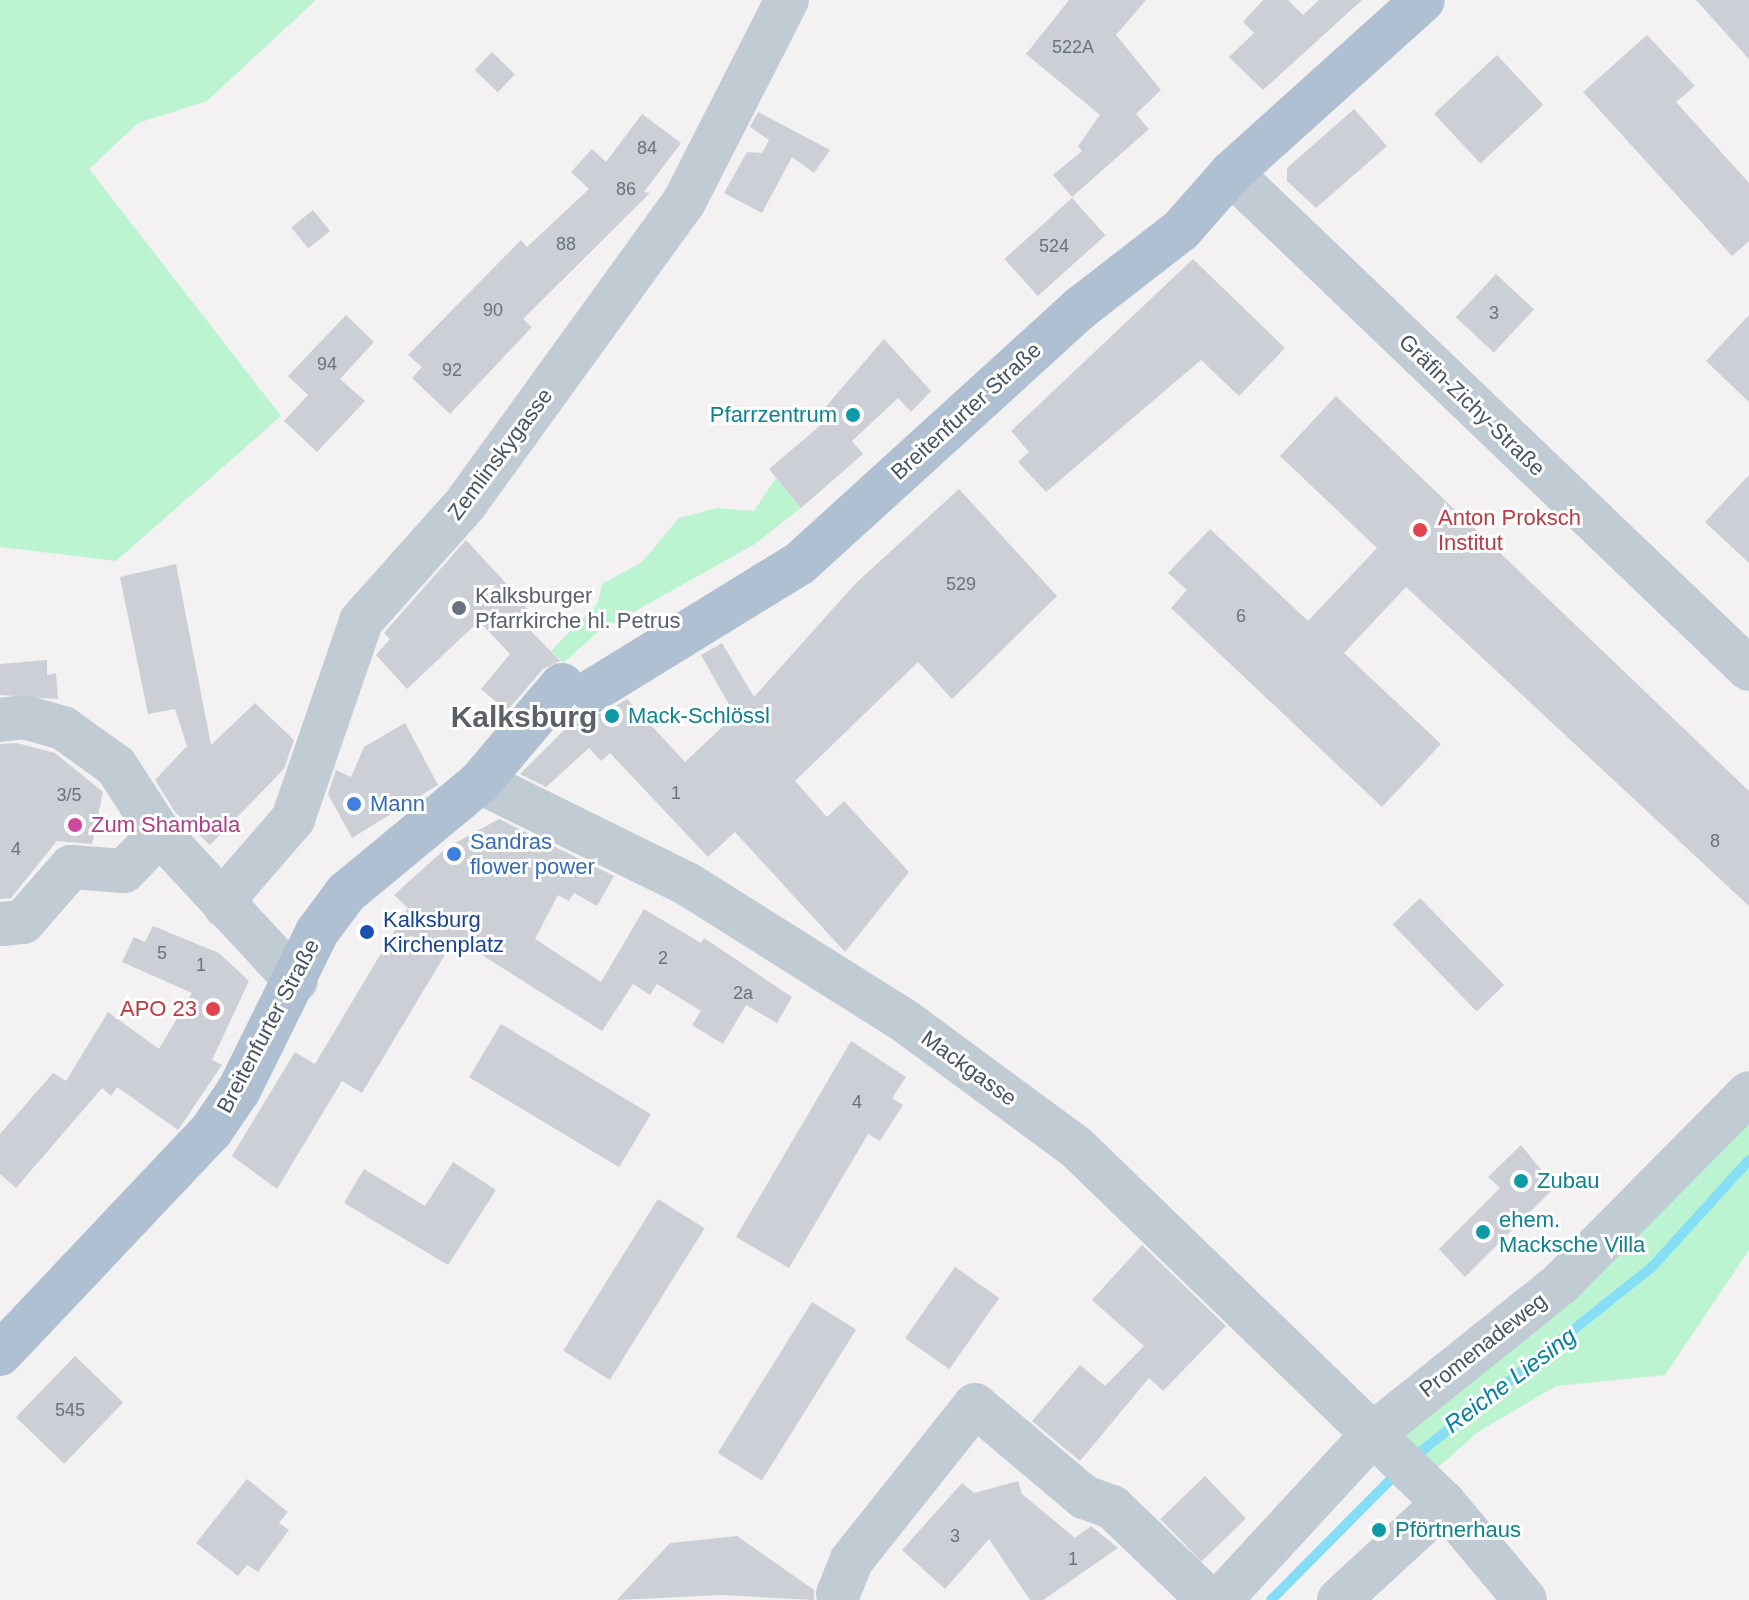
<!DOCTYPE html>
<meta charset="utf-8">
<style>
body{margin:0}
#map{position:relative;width:1749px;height:1600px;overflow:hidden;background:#f3f1f1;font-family:Helvetica,sans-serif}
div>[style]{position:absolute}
.green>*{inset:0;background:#bcf4d1}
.stream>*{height:10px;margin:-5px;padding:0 5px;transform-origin:5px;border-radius:5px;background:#85def5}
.building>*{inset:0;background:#ccd0d6;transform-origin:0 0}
.minor>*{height:44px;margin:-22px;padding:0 22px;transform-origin:22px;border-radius:22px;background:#c0cbd4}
.major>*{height:44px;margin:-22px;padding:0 22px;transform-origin:22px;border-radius:22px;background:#aec0d2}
.dots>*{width:22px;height:22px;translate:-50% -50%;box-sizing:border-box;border:4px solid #fff;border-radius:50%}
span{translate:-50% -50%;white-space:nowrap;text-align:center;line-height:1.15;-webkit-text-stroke:6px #fff;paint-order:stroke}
.number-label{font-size:18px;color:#68737e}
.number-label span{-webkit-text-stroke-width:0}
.street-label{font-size:22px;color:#475461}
.culture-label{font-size:22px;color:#0d838f}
.right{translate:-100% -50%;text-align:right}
.left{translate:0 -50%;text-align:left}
.health-label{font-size:22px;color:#be3a42}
.worship-label{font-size:22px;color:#5b616d}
.shop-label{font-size:22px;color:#366cbe}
.hotel-label{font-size:22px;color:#b23c85}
.transit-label{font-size:22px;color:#164399}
.water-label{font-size:24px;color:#0380a1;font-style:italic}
.district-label{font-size:30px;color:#5c6167;font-weight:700}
</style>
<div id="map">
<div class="green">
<div style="clip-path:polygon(0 0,316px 0,207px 101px,138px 123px,89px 169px,281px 416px,116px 561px,0 547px)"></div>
<div style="clip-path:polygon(776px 478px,801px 508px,755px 544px,598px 632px,563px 663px,551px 651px,598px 603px,602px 584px,642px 562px,679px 518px,717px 508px,754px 511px)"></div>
<div style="clip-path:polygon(1749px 1115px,1749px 1250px,1665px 1375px,1556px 1386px,1478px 1432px,1435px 1470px,1405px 1434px)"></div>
</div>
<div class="stream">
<div style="left:1414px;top:1457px;width:305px;rotate:-38.6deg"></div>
<div style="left:1652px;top:1267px;width:144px;rotate:-47.8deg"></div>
<div style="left:1271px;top:1600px;width:182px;rotate:-45.2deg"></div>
</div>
<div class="building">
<div style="clip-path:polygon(1069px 0,1146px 0,1116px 35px,1161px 90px,1136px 114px,1149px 129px,1072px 197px,1053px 175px,1082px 151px,1078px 146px,1100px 115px,1026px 54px)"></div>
<div style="clip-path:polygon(1263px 0,1288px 0,1303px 15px,1319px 0,1362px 0,1263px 90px,1229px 57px,1254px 33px,1243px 22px)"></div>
<div style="clip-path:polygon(1696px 0,1749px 0,1749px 59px)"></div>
<div style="clip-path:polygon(1647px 35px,1695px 86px,1676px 102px,1749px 183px,1749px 241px,1732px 256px,1583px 92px)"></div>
<div style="left:492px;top:52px;width:32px;height:25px;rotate:44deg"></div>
<div style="left:1497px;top:55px;width:68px;height:86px;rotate:47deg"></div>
<div style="clip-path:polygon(1354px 109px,1387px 146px,1316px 208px,1287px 181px,1287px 168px)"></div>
<div style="clip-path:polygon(758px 112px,830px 150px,814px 173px,792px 157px,762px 213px,724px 193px,747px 152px,762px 153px,769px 140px,750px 127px)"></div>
<div style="clip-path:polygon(642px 114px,681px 143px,644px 192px,650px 193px,523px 319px,532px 327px,450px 414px,412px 378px,422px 367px,408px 355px,521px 240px,527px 247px,589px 189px,571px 172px,592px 149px,606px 162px)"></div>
<div style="left:1072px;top:198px;width:50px;height:91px;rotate:48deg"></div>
<div style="left:313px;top:210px;width:27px;height:28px;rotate:51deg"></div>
<div style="clip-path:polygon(1193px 259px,1285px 348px,1239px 396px,1201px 360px,1046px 492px,1018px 462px,1029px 452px,1011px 431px)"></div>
<div style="left:1496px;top:274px;width:52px;height:59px;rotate:43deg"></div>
<div style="clip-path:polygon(346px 315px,374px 342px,340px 379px,365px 401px,317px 452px,284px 421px,308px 395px,288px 376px)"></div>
<div style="clip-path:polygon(1749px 315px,1749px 402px,1706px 361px)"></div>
<div style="clip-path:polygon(884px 339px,931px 391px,911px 412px,898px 398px,852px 441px,863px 454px,801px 508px,769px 469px,829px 418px,822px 411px)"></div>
<div style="clip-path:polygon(1336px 396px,1749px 791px,1749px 906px,1406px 587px,1344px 653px,1441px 744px,1382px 807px,1171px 608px,1187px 590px,1168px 573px,1210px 529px,1308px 621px,1377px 548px,1280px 456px)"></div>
<div style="clip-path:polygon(1749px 475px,1749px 563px,1705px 522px)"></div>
<div style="clip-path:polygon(959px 489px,1057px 596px,952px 699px,918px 662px,795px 781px,827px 817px,844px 801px,909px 872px,845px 952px,735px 832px,708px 857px,610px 753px,601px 761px,589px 748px,546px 787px,520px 774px,581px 713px,604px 713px,627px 699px,685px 762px,735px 715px,701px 655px,722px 643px,754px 697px,856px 583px)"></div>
<div style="clip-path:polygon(466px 540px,518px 596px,535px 620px,527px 627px,560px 661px,543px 669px,507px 711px,481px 689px,510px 654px,479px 621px,407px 689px,376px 655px,390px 639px,384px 633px)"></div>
<div style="clip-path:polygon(176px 564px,211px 745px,255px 703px,294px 740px,284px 769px,210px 845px,175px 812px,155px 780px,187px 746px,175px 709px,148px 714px,120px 577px)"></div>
<div style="clip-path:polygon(47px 660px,47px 675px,56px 673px,58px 699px,0 695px,0 664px)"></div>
<div style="clip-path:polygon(405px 723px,438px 785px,352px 838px,328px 794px,336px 770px,351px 777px,364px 747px)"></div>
<div style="clip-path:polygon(17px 743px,55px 753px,103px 792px,92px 844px,57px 841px,11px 898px,0 899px,0 744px)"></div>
<div style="clip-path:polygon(499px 819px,614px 876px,597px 906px,574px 893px,569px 901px,558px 895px,535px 939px,601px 982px,644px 909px,701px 943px,704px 938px,792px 997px,777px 1023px,746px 1005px,723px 1044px,692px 1025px,701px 1011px,657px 984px,650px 995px,633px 984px,602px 1031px,455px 938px,362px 1093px,342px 1081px,277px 1189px,232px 1156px,284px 1070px,295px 1052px,315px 1064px,408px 908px,394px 895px,446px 848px)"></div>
<div style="left:1420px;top:898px;width:121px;height:38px;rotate:46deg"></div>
<div style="clip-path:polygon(153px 926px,219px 953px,249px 981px,212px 1060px,222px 1065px,178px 1130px,117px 1087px,111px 1096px,102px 1088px,16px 1188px,0 1174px,0 1134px,53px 1073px,66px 1081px,108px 1012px,159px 1049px,192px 993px,122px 962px,134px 937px,145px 942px)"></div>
<div style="left:501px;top:1024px;width:175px;height:62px;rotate:31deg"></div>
<div style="clip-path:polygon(851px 1041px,906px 1077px,892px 1098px,903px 1105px,880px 1141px,868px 1134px,789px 1268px,736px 1237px)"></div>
<div style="clip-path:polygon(1521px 1145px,1555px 1187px,1465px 1277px,1439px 1249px,1500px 1188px,1488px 1177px)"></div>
<div style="clip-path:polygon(453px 1162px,496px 1190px,448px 1265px,344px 1203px,364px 1169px,425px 1206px)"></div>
<div style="left:658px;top:1199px;width:55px;height:179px;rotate:32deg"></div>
<div style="clip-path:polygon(1142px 1245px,1226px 1326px,1163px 1391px,1149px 1378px,1080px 1461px,1032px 1421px,1080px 1365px,1105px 1386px,1144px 1346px,1092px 1300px)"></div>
<div style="left:955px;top:1267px;width:54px;height:87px;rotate:35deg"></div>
<div style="left:812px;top:1302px;width:52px;height:178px;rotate:32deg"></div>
<div style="left:75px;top:1356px;width:67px;height:85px;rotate:44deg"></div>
<div style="left:1205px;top:1476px;width:59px;height:62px;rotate:46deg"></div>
<div style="clip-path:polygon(247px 1479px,288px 1512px,279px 1523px,289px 1530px,258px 1572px,247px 1565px,238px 1576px,196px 1543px)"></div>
<div style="clip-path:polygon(1018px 1481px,1022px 1494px,1075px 1538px,1091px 1526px,1118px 1548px,1043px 1600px,1030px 1600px,989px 1539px,945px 1589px,902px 1550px,962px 1483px,974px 1493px)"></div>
<div style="clip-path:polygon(737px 1536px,814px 1590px,814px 1600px,722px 1595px,617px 1600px,670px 1543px)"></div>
</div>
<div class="minor">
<div style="left:1231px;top:173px;width:717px;rotate:43.76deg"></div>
<div style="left:0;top:720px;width:24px;rotate:-7deg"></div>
<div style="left:24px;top:717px;width:41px;rotate:15.8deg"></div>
<div style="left:63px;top:728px;width:65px;rotate:35.6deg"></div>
<div style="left:116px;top:766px;width:81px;rotate:57.1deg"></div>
<div style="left:160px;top:834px;width:200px;rotate:47.2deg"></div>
<div style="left:480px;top:782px;width:233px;rotate:26.2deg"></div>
<div style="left:689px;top:885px;width:255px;rotate:32.2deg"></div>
<div style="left:905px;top:1021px;width:212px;rotate:36.4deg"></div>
<div style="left:1076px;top:1147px;width:512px;rotate:44.05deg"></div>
<div style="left:225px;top:906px;width:22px;rotate:-63deg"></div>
<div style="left:235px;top:886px;width:89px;rotate:-49.1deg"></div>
<div style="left:293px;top:819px;width:209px;rotate:-71deg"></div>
<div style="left:361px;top:621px;width:158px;rotate:-48.3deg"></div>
<div style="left:466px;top:503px;width:372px;rotate:-54.1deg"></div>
<div style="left:684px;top:202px;width:227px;rotate:-63deg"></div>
<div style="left:3px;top:924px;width:20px;rotate:-6deg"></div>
<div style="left:23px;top:922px;width:73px;rotate:-48.9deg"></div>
<div style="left:71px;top:867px;width:53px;rotate:4.3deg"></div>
<div style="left:124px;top:871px;width:52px;rotate:-45.8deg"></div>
<div style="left:838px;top:1594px;width:35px;rotate:-68deg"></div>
<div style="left:851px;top:1561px;width:199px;rotate:-51.5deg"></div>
<div style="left:975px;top:1405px;width:143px;rotate:40.2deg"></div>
<div style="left:1084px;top:1497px;width:30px;rotate:20deg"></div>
<div style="left:1112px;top:1507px;width:134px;rotate:43.8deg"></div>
<div style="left:1220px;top:1600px;width:227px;rotate:-47.3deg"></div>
<div style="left:1374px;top:1433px;width:240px;rotate:-38.7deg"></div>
<div style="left:1561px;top:1283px;width:267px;rotate:-45.3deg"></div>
<div style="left:1339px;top:1600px;width:143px;rotate:-42.7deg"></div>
<div style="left:1444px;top:1503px;width:126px;rotate:50.1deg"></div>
</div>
<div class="major">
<div style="left:592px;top:691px;width:244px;rotate:-31.6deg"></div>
<div style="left:800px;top:563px;width:377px;rotate:-42.3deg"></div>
<div style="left:1079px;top:309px;width:129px;rotate:-37.8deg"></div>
<div style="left:1181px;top:230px;width:76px;rotate:-48.7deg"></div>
<div style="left:1231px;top:173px;width:258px;rotate:-42deg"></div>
<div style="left:0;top:1354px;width:307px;rotate:-46.6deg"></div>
<div style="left:211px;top:1131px;width:50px;rotate:-55.7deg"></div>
<div style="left:239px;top:1090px;width:176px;rotate:-63.7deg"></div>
<div style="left:317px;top:932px;width:49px;rotate:-53.4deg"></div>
<div style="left:346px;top:893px;width:174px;rotate:-39.6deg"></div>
<div style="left:480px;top:782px;width:127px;rotate:-49.8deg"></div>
</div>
<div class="dots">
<div style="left:853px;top:415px;background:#0f9aa8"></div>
<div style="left:1420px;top:530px;background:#e0444e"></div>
<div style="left:459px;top:608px;background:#6b7280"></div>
<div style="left:612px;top:716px;background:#0f9aa8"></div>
<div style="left:354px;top:804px;background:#3f7fe0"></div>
<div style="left:75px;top:825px;background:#d1479c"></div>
<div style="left:454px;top:854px;background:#3f7fe0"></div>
<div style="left:367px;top:932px;background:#1a4fb4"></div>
<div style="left:213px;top:1009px;background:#e0444e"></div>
<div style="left:1521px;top:1181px;background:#0f9aa8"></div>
<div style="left:1483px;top:1232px;background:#0f9aa8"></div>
<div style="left:1379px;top:1530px;background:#0f9aa8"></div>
</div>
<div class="number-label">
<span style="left:1073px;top:47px">522A</span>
<span style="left:647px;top:148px">84</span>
<span style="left:626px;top:189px">86</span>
<span style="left:566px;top:244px">88</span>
<span style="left:1054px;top:246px">524</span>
<span style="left:493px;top:310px">90</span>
<span style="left:1494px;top:313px">3</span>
<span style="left:327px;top:364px">94</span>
<span style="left:452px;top:370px">92</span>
<span style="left:961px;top:584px">529</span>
<span style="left:1241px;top:616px">6</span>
<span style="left:676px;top:793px">1</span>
<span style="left:69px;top:795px">3/5</span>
<span style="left:1715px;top:841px">8</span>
<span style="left:16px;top:849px">4</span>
<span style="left:162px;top:953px">5</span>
<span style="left:663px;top:958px">2</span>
<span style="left:201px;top:965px">1</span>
<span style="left:743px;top:993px">2a</span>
<span style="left:857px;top:1102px">4</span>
<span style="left:70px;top:1410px">545</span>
<span style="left:955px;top:1536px">3</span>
<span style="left:1073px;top:1559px">1</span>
</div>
<div class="street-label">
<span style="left:1472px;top:405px;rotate:44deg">Gräfin-Zichy-Straße</span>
<span style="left:966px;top:411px;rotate:-42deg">Breitenfurter Straße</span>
<span style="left:500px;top:454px;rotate:-53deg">Zemlinskygasse</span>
<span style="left:268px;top:1026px;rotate:-62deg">Breitenfurter Straße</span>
<span style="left:969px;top:1068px;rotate:36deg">Mackgasse</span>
<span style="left:1483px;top:1345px;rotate:-38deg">Promenadeweg</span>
</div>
<div class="culture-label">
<span class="right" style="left:837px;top:415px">Pfarrzentrum</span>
<span class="left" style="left:628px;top:716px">Mack-Schlössl</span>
<span class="left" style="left:1537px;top:1181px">Zubau</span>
<span class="left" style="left:1499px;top:1232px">ehem.<br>Macksche Villa</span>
<span class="left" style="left:1395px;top:1530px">Pförtnerhaus</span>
</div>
<div class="health-label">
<span class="left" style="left:1438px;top:530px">Anton Proksch<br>Institut</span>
<span class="right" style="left:197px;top:1009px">APO 23</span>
</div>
<div class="worship-label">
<span class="left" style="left:475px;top:608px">Kalksburger<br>Pfarrkirche hl. Petrus</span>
</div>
<div class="shop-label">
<span class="left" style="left:370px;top:804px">Mann</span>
<span class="left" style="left:470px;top:854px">Sandras<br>flower power</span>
</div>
<div class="hotel-label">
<span class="left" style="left:91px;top:825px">Zum Shambala</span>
</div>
<div class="transit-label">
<span class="left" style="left:383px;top:932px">Kalksburg<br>Kirchenplatz</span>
</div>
<div class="water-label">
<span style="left:1510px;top:1380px;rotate:-37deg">Reiche Liesing</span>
</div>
<div class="district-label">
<span style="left:524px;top:717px">Kalksburg</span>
</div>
</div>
